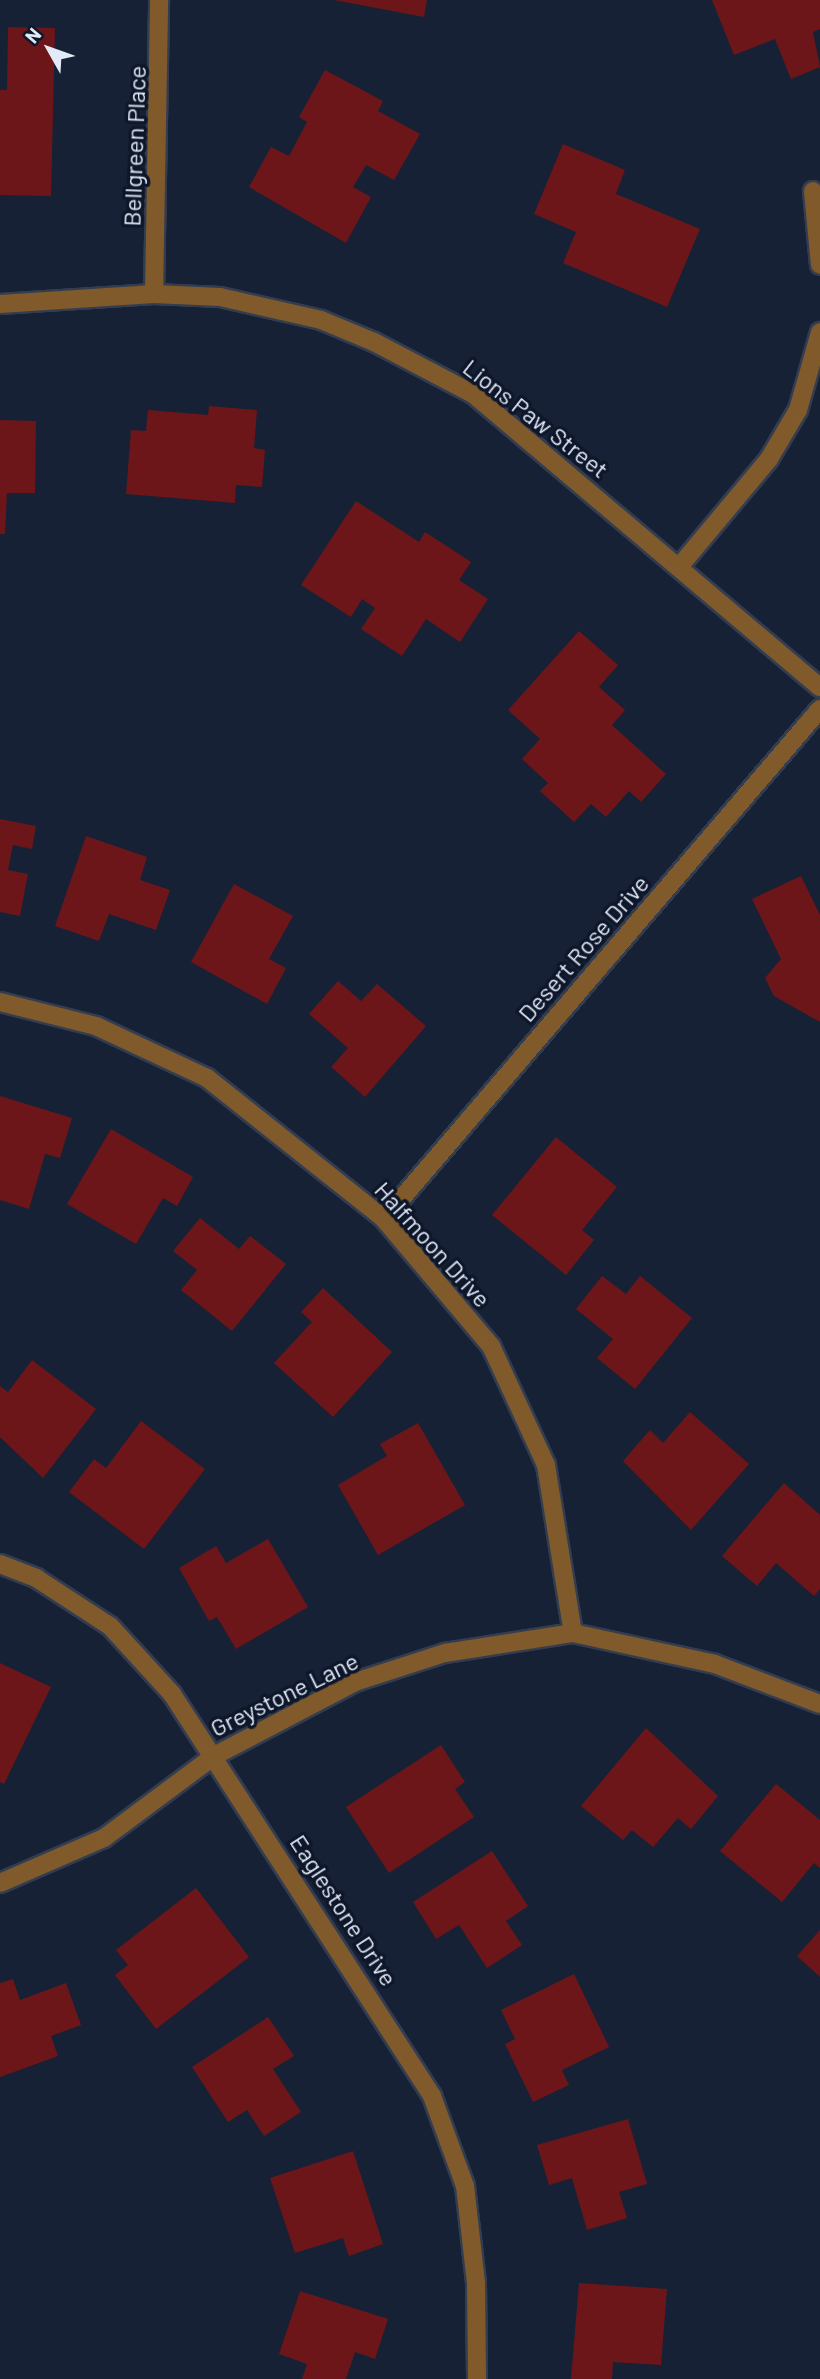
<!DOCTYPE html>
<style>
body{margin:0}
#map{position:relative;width:820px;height:2379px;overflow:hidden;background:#172135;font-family:Barlow,sans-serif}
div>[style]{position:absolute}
.building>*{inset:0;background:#6c1619}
.roads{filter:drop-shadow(2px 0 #333d50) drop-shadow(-2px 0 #333d50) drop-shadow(0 2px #333d50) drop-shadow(0 -2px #333d50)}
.minor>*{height:18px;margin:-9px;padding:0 9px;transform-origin:9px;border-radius:9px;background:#815a2b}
span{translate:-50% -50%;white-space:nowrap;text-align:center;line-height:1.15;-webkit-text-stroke:7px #0e172a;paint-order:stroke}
.street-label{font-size:24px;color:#e2eaf8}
.north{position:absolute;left:14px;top:14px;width:70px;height:70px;-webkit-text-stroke:5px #0e172a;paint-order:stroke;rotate:310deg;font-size:19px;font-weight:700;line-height:28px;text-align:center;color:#e2eaf8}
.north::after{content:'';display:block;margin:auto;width:24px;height:32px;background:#e2eaf8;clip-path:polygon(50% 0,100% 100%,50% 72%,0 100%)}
</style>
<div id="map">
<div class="building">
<div style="clip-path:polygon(334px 0,427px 0,424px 17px)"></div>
<div style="clip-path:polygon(712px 0,820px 0,820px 29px,813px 32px,820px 67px,791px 79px,775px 39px,734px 55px)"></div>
<div style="clip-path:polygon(8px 27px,55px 28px,51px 196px,0 195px,0 90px,7px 90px)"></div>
<div style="clip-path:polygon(325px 70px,383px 101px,378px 111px,420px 134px,394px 180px,366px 165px,353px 187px,371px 197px,346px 243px,249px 187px,271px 147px,289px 156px,307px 122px,299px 117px)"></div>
<div style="clip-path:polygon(563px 144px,625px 170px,616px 194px,700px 229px,667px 307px,563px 263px,576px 232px,534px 214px)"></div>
<div style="clip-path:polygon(209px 406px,257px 410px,254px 448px,265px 450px,262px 487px,236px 485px,235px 503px,126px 494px,131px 430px,146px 431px,148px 410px,208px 415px)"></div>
<div style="clip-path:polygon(0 420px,36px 421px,35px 493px,7px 493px,5px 534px,0 534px)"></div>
<div style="clip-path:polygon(356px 501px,419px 542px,425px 532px,471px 562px,459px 580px,488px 599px,460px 642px,426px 619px,402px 656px,361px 629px,375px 608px,362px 599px,351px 617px,301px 585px)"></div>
<div style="clip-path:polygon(579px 631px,618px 665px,599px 687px,625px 710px,612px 725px,666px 774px,641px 802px,629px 791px,606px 817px,591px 804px,574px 822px,540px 791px,548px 783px,522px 759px,540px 739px,508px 710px)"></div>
<div style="clip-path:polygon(0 819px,36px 826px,32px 849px,13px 845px,8px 870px,28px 874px,20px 916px,0 912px)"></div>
<div style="clip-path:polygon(86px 836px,147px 857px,140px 880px,170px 890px,156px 930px,109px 914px,99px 941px,55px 926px)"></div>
<div style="clip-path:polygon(801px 876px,820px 915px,820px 1022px,774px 996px,765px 978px,781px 959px,752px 899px)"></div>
<div style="clip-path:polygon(234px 884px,293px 916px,269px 959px,286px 968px,267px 1004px,191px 962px)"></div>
<div style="clip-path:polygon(338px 981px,361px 1001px,377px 984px,426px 1026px,365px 1097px,331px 1067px,348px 1048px,309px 1014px)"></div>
<div style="clip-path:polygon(0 1096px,72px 1118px,60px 1158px,45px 1154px,29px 1209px,0 1200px)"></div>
<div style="clip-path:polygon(111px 1129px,193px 1177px,177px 1206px,163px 1198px,136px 1244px,67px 1204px)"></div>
<div style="clip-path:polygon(556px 1137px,617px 1187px,582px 1230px,594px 1240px,566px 1275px,492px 1215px)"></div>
<div style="clip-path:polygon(200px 1218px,239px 1249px,250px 1236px,286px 1264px,232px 1331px,181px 1290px,197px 1270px,173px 1251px)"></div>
<div style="clip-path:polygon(602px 1276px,626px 1294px,640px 1276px,692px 1318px,635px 1389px,597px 1358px,613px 1339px,576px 1309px)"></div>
<div style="clip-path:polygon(323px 1288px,392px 1352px,333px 1417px,274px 1363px,312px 1322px,301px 1312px)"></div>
<div style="clip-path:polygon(32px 1360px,96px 1409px,43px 1478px,0 1437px,0 1386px,8px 1392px)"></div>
<div style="clip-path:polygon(690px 1412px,749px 1464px,691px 1530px,623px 1461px,650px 1430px,663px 1443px)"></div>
<div style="clip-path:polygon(141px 1421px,205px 1469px,144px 1549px,69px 1492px,94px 1459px,106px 1468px)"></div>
<div style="clip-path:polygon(418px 1423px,465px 1505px,378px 1555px,338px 1485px,387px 1456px,380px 1444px)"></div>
<div style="clip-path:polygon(784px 1483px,820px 1515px,820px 1589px,814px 1596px,776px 1563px,757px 1586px,722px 1556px)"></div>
<div style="clip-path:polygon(268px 1539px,308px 1607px,236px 1649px,217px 1617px,209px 1621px,179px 1568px,216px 1546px,226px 1563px)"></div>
<div style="clip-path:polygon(0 1663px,51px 1687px,4px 1784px,0 1782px)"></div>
<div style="clip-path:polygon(646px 1728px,718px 1796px,691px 1829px,678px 1818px,653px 1847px,632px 1830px,623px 1840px,581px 1806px)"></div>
<div style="clip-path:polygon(441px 1745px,465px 1782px,455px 1789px,474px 1817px,389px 1873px,346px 1807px)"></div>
<div style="clip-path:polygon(776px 1784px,820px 1820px,820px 1868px,814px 1863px,782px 1902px,720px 1851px)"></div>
<div style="clip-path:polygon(492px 1851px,528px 1906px,506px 1921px,522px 1945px,487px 1968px,459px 1925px,436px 1939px,413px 1902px)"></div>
<div style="clip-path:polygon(196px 1888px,249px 1957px,156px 2029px,115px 1975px,128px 1965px,116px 1950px)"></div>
<div style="clip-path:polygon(820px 1930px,820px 1977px,797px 1956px)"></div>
<div style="clip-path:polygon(574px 1974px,609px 2047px,562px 2070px,569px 2085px,533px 2102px,505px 2044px,515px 2039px,501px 2010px)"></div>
<div style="clip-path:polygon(13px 1979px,20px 2000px,66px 1983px,81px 2025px,51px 2036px,58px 2056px,0 2077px,0 1983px)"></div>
<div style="clip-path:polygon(268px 2017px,294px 2056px,273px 2069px,301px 2112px,264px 2136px,247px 2110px,228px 2122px,192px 2067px)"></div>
<div style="clip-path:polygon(628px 2119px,647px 2184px,619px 2192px,627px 2218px,587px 2230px,572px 2178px,549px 2185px,537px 2145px)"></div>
<div style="clip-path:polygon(353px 2151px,383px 2244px,349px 2256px,343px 2238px,295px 2253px,270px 2178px)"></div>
<div style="clip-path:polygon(579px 2283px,667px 2289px,661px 2365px,613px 2362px,612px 2379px,571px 2379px)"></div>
<div style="clip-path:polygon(300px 2291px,388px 2319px,375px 2359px,355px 2352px,346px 2379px,302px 2379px,307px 2364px,279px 2354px)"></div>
</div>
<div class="roads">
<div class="minor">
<div style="left:813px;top:191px;width:74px;rotate:84.6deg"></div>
<div style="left:154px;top:294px;width:294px;rotate:-89deg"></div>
<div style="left:0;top:304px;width:154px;rotate:-3.7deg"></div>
<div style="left:154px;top:294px;width:66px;rotate:2.6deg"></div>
<div style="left:220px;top:297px;width:104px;rotate:12.8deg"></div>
<div style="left:321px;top:320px;width:57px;rotate:22.5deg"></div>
<div style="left:374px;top:342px;width:112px;rotate:27.7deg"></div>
<div style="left:473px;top:394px;width:454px;rotate:40.2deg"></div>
<div style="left:679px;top:567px;width:141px;rotate:-50.2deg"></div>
<div style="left:769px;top:459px;width:57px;rotate:-59.4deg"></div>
<div style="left:798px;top:410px;width:81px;rotate:-74.2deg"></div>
<div style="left:0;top:1002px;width:99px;rotate:14deg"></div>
<div style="left:96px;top:1026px;width:123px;rotate:25.1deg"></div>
<div style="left:207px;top:1078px;width:226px;rotate:38.5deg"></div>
<div style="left:384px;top:1219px;width:166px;rotate:49.9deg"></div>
<div style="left:491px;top:1346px;width:131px;rotate:65.2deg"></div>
<div style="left:546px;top:1465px;width:170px;rotate:80.9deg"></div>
<div style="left:384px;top:1219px;width:671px;rotate:-49.47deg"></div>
<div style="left:0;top:1564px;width:39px;rotate:21deg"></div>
<div style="left:36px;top:1578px;width:88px;rotate:33deg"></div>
<div style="left:110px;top:1626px;width:92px;rotate:47.6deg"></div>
<div style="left:172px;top:1694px;width:479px;rotate:57.1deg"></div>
<div style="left:432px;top:2096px;width:96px;rotate:69.9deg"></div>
<div style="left:465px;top:2186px;width:97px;rotate:83.5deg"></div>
<div style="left:476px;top:2282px;width:97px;rotate:89.4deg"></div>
<div style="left:0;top:1883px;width:113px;rotate:-23.4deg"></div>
<div style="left:104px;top:1838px;width:137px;rotate:-36.7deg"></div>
<div style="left:214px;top:1756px;width:159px;rotate:-27.7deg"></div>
<div style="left:355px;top:1682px;width:95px;rotate:-17.9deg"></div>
<div style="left:445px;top:1653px;width:130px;rotate:-8.9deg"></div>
<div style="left:573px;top:1633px;width:145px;rotate:12.3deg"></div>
<div style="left:715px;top:1664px;width:112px;rotate:20.9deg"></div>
</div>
</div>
<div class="street-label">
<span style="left:134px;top:146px;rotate:-88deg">Bellgreen Place</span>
<span style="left:536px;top:418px;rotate:38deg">Lions Paw Street</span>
<span style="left:583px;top:948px;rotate:-49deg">Desert Rose Drive</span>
<span style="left:433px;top:1244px;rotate:48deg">Halfmoon Drive</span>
<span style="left:284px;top:1694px;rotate:-26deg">Greystone Lane</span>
<span style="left:344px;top:1910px;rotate:57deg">Eaglestone Drive</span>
</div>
<div class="north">N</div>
</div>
